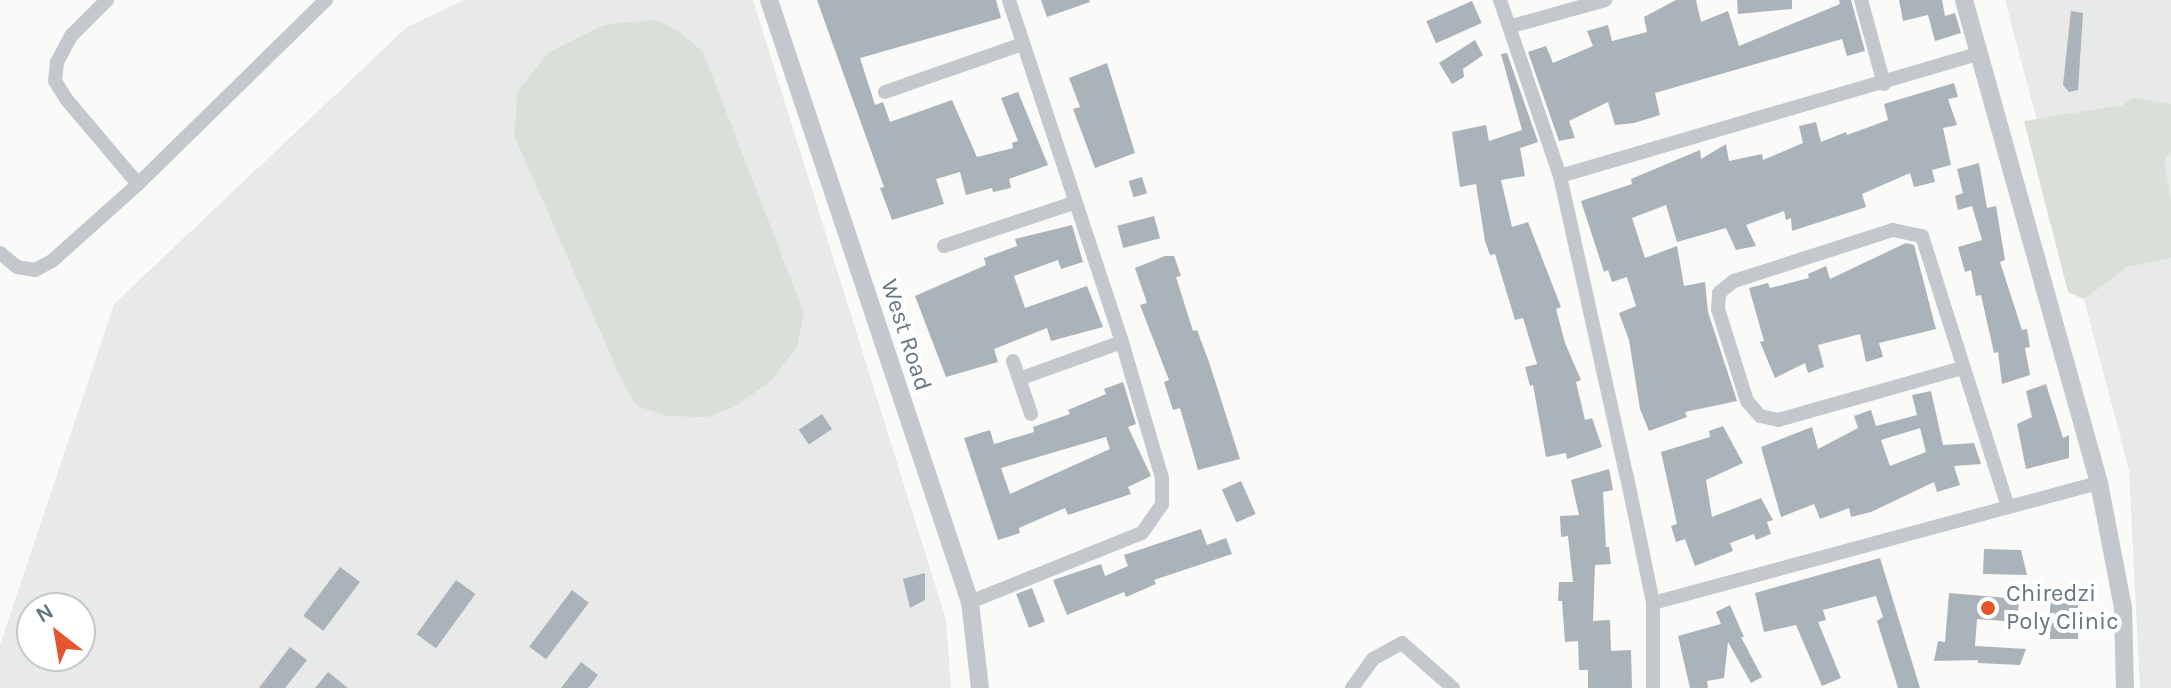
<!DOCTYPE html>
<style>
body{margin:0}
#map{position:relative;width:2171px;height:688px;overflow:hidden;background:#fafaf8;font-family:Karla,sans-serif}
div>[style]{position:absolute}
.built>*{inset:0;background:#e8e9e9}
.green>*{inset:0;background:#dadfd7}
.building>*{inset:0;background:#aab3b9;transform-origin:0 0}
.minor>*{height:14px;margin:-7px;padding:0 7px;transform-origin:7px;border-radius:7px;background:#c3c8cc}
.tertiary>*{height:18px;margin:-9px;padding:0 9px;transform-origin:9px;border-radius:9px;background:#c3c8cc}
.dots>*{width:22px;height:22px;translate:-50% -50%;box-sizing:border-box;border:4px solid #fff;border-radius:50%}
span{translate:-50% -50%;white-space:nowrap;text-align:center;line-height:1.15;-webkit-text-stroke:8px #fff;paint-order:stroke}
.street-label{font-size:24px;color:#657683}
.poi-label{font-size:24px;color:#657683}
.left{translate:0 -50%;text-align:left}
.north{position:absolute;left:16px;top:592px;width:80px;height:80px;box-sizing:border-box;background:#fff;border:2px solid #c1c8cd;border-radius:50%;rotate:329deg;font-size:22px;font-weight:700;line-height:32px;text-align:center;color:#657683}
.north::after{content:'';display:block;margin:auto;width:28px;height:36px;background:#e4572e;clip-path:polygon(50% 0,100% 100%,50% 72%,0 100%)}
</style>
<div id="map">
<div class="built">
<div style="clip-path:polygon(evenodd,464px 0,753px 0,946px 620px,951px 688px,0 688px,0 645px,114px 304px,407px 27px,464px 0,32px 608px,80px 608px,80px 656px,32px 656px,32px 608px)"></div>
<div style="clip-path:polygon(2005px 0,2171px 0,2171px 688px,2140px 688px,2129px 470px)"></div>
</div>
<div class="green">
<div style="clip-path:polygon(654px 20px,676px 29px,703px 52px,804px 313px,797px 346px,772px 380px,734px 407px,707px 417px,668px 416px,637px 406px,621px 379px,514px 135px,518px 91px,548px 53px,604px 25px)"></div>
<div style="clip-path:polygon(2133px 98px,2171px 104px,2171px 151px,2164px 161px,2171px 200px,2171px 258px,2127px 267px,2084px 299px,2068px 292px,2024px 121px,2123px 105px)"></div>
</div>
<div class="building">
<div style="clip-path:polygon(817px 0,996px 0,1001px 18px,860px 58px,875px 105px,883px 102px,890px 122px,952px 100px,977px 157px,1013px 148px,1012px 143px,1018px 141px,1001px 98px,1018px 92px,1048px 165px,1009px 179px,1011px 188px,993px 192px,992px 188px,966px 195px,960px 172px,936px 179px,944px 204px,892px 220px,880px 188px,884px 187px)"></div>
<div style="clip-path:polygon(1041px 0,1089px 0,1090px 2px,1047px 17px)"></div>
<div style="clip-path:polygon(1676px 0,1696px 0,1701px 22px,1728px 11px,1739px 46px,1840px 4px,1839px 0,1851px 0,1865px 51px,1847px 56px,1842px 39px,1655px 93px,1660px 115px,1634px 123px,1615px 125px,1608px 102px,1569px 121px,1575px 138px,1559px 141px,1528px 52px,1546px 46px,1553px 63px,1593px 46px,1587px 31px,1608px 25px,1612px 41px,1647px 32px,1644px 17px)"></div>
<div style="clip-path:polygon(1737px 0,1792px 0,1792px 9px,1738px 14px)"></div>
<div style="clip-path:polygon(1899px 0,1942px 0,1945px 16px,1955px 13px,1961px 33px,1935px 41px,1928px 15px,1903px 21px)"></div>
<div style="left:1472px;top:1px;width:24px;height:50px;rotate:66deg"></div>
<div style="clip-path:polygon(2071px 11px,2083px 13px,2078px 90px,2069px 92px,2063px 85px)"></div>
<div style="clip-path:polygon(1475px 40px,1483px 55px,1463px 69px,1464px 77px,1452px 84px,1439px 63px)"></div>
<div style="clip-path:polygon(1507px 53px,1538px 142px,1520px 148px,1525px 176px,1501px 180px,1512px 227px,1528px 222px,1561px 307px,1556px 309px,1565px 343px,1581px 380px,1576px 382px,1585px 420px,1592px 418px,1602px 447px,1567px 459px,1566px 453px,1546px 457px,1533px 385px,1530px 386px,1525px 367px,1537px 364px,1523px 318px,1515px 320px,1495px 254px,1490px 255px,1485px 241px,1476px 184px,1460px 187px,1452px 132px,1486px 125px,1489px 141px,1522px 130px,1501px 54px)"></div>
<div style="clip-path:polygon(1107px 63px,1135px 153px,1095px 168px,1073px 109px,1080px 107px,1069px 78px)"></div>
<div style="clip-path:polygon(1954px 83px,1958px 97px,1948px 99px,1957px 125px,1943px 128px,1951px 165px,1932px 170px,1935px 182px,1914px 187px,1910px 173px,1862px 194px,1866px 207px,1792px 231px,1791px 218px,1786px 220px,1784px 211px,1746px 225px,1756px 246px,1736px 250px,1726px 228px,1677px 242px,1666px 205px,1632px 218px,1645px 258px,1677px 246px,1684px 286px,1705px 282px,1708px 312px,1737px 401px,1685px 412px,1687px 417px,1649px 431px,1640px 409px,1629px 340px,1619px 313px,1636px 306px,1627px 277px,1612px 282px,1608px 270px,1604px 272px,1581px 201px,1632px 184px,1631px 179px,1700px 150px,1701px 159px,1726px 144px,1729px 161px,1762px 154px,1763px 160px,1803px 143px,1799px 126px,1816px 122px,1821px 142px,1846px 132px,1847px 135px,1888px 120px,1884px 104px)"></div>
<div style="clip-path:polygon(1979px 163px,1987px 208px,1996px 206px,2005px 260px,2000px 262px,2022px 330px,2027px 329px,2030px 347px,2025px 348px,2030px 375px,2002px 384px,1998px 352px,1994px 353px,1981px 295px,1976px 296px,1971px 270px,1965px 272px,1958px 247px,1982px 240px,1972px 206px,1958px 210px,1955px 196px,1963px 193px,1957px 169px)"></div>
<div style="left:1142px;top:177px;width:17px;height:14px;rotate:73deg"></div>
<div style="left:1154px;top:216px;width:23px;height:38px;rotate:75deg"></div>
<div style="clip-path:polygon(1072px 225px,1083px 262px,1061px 269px,1058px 260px,1014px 276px,1025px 308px,1087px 286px,1103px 327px,1051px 341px,1047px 328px,994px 349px,998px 362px,946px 377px,915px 296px,986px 265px,984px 258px,1017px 246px,1015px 239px)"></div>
<div style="clip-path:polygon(1906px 243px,1914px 245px,1936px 329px,1879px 343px,1883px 357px,1866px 362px,1860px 334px,1818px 345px,1824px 367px,1808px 373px,1805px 363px,1775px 378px,1760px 342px,1764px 341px,1749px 288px,1768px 283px,1770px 288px,1809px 278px,1808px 274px,1826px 266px,1830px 279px)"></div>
<div style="clip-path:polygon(1165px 256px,1174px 256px,1181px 276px,1176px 277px,1193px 331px,1197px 330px,1209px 362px,1240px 459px,1198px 470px,1180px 408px,1173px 410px,1164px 382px,1169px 380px,1140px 305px,1147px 303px,1135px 268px)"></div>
<div style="clip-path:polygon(evenodd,1123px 382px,1136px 424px,1128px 427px,1151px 476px,1128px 487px,1131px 494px,1068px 515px,1065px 508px,1019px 528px,1020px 533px,998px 540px,964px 438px,990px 430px,994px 444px,1034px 432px,1033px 427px,1070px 414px,1068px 410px,1106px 394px,1104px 389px,1123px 382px,1106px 437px,1110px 449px,1010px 494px,1001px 468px,1106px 437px)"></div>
<div style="clip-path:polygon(2046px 384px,2063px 438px,2069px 435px,2069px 458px,2026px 469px,2017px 424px,2032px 417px,2026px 391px)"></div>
<div style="clip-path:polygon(evenodd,1931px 391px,1943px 445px,1974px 443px,1981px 464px,1954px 466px,1960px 485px,1937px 492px,1934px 482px,1871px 512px,1851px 517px,1849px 508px,1820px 519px,1814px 504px,1781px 517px,1761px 447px,1812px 427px,1818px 449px,1858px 428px,1854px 416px,1871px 410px,1876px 426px,1917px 415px,1912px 395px,1931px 391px,1920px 428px,1926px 452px,1890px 466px,1881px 440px,1920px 428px)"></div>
<div style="left:822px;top:414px;width:18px;height:28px;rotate:56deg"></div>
<div style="clip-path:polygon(1723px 426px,1743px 463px,1706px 480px,1712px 517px,1761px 498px,1773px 520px,1767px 522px,1771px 534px,1756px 540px,1754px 534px,1730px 543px,1733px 551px,1695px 566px,1685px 539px,1676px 542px,1671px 526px,1677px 524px,1661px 452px,1710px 437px,1709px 431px)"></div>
<div style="clip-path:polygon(1609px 469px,1613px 490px,1603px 492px,1606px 547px,1609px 547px,1611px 564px,1595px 565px,1593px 621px,1610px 620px,1611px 651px,1631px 650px,1632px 688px,1588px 688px,1588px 670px,1579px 670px,1578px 641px,1565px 642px,1562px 601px,1558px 601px,1559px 582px,1573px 582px,1568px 536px,1561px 537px,1560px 516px,1579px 515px,1571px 480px)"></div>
<div style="left:1241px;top:481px;width:36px;height:21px;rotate:66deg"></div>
<div style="clip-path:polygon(1201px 529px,1207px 545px,1226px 538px,1232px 554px,1154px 580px,1156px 584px,1126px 597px,1124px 592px,1067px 615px,1053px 580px,1101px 564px,1105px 576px,1128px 566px,1124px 555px)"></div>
<div style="clip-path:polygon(1984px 549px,2021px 550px,2027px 575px,1983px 574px)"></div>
<div style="clip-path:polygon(1880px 558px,1920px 688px,1898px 688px,1877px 621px,1883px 617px,1876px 596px,1823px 610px,1826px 620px,1818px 622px,1841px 678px,1822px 686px,1796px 625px,1764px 632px,1755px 593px)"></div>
<div style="left:340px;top:567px;width:25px;height:61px;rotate:37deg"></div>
<div style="clip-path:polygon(925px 573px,925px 600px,910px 608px,903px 579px)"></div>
<div style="left:456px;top:580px;width:24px;height:67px;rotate:36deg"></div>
<div style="left:1032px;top:588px;width:36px;height:17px;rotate:69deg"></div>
<div style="left:572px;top:590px;width:21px;height:71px;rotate:37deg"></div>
<div style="left:2050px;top:591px;width:28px;height:48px"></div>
<div style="clip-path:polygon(1949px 593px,2019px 599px,2017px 622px,1977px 619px,1975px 646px,2026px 649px,2020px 665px,1978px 663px,1978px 660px,1934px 661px,1938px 641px,1945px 642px)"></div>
<div style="clip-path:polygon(1730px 605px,1744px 637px,1741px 637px,1762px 677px,1751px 683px,1728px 642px,1724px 678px,1707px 681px,1708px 688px,1690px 688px,1678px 636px,1721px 624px,1716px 612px)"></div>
<div style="clip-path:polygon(290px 647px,307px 660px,285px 688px,259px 688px)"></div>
<div style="clip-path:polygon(581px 662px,598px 675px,588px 688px,561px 688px)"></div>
<div style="clip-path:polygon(328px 672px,348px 688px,315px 688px)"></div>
</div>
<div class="minor">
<div style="left:107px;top:0;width:51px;rotate:135deg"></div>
<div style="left:71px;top:36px;width:30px;rotate:118deg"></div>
<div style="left:57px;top:62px;width:19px;rotate:96deg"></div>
<div style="left:55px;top:81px;width:22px;rotate:58deg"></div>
<div style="left:67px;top:100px;width:110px;rotate:49.8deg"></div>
<div style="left:1500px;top:0;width:186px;rotate:71.2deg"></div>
<div style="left:1560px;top:176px;width:308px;rotate:77.5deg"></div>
<div style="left:1627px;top:477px;width:129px;rotate:78.3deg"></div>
<div style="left:1653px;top:603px;width:85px;rotate:90deg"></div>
<div style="left:1861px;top:0;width:87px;rotate:74.7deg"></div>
<div style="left:1512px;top:26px;width:97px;rotate:-15.6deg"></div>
<div style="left:885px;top:92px;width:146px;rotate:-19.2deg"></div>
<div style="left:1560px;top:176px;width:435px;rotate:-16.3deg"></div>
<div style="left:944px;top:246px;width:136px;rotate:-18.4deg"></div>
<div style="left:0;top:253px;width:22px;rotate:39deg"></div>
<div style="left:17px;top:267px;width:18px;rotate:9deg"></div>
<div style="left:35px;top:270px;width:19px;rotate:-28deg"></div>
<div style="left:52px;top:261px;width:115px;rotate:-41.8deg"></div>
<div style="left:138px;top:184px;width:263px;rotate:-44.4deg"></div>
<div style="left:1013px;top:361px;width:56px;rotate:71.2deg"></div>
<div style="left:1962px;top:368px;width:191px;rotate:164.2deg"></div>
<div style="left:1778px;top:420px;width:18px;rotate:-167deg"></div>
<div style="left:1760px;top:416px;width:20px;rotate:-131deg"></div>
<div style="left:1747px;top:401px;width:96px;rotate:-107.5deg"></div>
<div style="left:1718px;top:309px;width:16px;rotate:-86deg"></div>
<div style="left:1719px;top:293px;width:19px;rotate:-39deg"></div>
<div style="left:1734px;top:281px;width:167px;rotate:-17.8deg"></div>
<div style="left:1893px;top:230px;width:30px;rotate:12deg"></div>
<div style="left:1922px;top:236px;width:284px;rotate:72.4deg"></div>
<div style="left:1019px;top:379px;width:109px;rotate:-19.8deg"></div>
<div style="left:970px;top:602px;width:185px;rotate:-21.9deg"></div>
<div style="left:1142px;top:533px;width:35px;rotate:-55deg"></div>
<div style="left:1162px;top:504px;width:26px;rotate:-90deg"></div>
<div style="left:1162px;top:478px;width:142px;rotate:-106.4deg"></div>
<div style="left:1122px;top:342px;width:360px;rotate:-108.3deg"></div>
<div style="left:1653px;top:603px;width:462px;rotate:-15.1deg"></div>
<div style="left:1352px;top:688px;width:36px;rotate:-54deg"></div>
<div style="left:1373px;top:659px;width:33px;rotate:-29deg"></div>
<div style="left:1402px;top:643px;width:68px;rotate:41.4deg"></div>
</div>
<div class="tertiary">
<div style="left:769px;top:0;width:635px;rotate:71.54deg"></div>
<div style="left:970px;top:602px;width:87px;rotate:83.4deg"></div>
<div style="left:1964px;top:0;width:502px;rotate:74.38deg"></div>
<div style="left:2099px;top:483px;width:127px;rotate:79.1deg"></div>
<div style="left:2123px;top:608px;width:80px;rotate:88.6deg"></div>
</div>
<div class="dots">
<div style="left:1988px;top:608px;background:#e4572e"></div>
</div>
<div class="street-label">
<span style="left:906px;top:335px;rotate:72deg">West Road</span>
</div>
<div class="poi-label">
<span class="left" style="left:2006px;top:608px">Chiredzi<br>Poly Clinic</span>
</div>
<div class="north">N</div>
</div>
